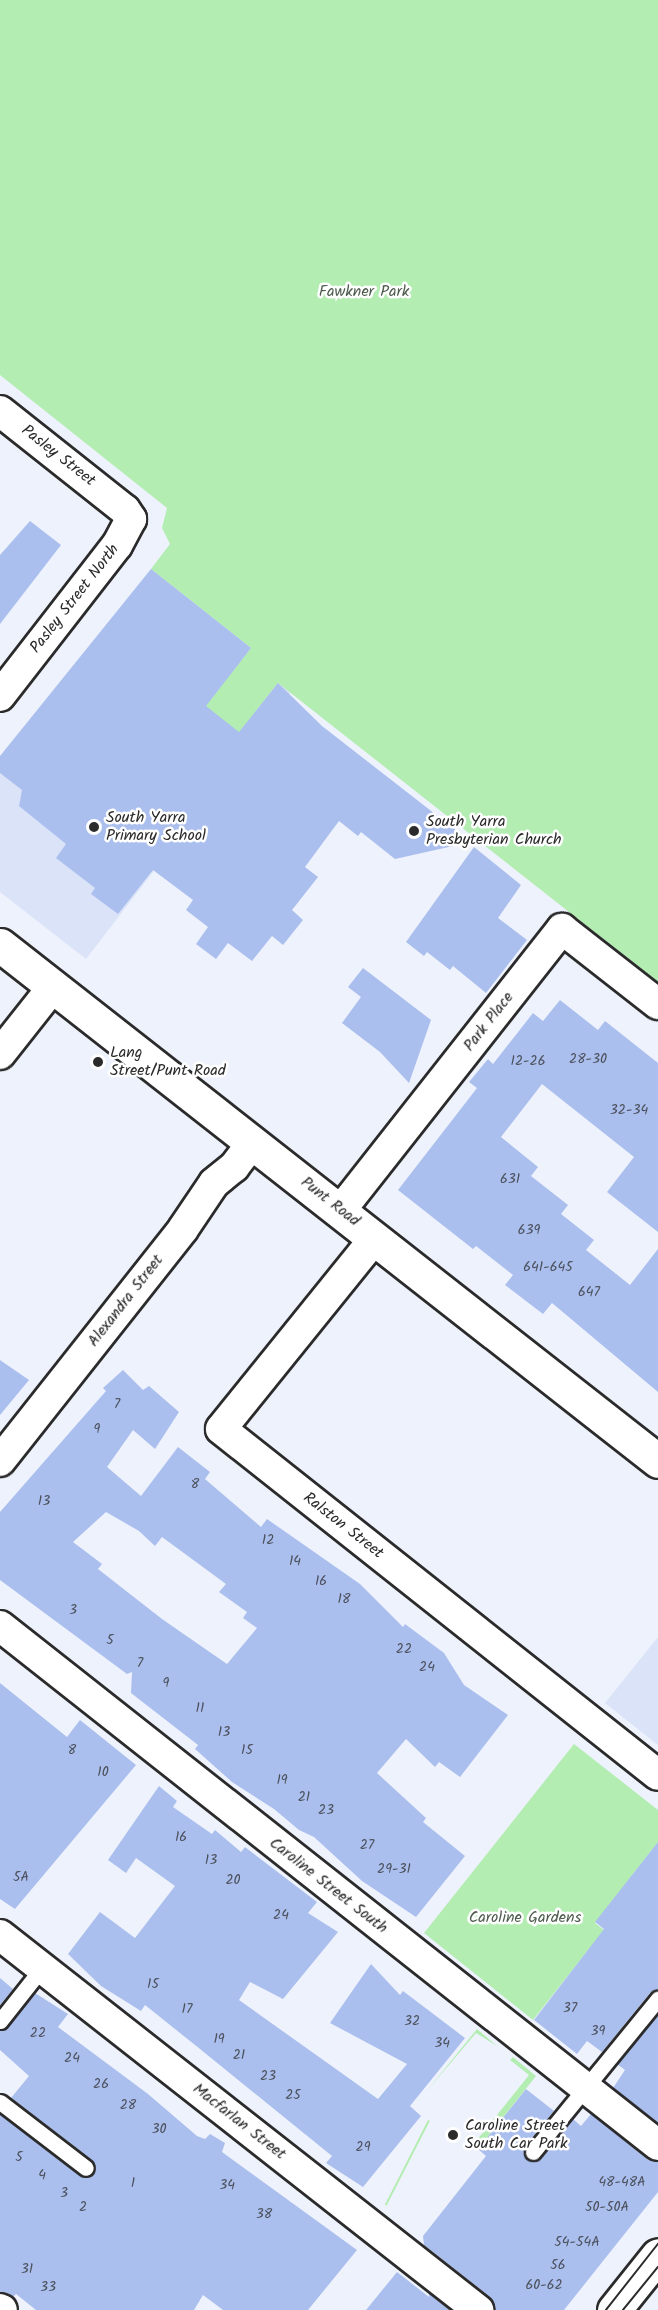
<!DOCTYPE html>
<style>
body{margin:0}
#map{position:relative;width:658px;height:2310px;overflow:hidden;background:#eef2fc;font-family:Kalam,sans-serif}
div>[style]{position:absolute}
.built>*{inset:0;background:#dae3f8}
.green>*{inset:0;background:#b3edb2;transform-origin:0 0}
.building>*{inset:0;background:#abbfee}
.roads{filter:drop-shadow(2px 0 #2b2b2b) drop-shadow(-2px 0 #2b2b2b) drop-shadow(0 2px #2b2b2b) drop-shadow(0 -2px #2b2b2b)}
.service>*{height:15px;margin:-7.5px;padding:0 7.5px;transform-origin:7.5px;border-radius:7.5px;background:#fff}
.minor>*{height:30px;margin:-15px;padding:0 15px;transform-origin:15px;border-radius:15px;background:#fff}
.primary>*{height:33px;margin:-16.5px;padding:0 16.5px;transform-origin:16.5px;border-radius:16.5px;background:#fff}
.trunk>*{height:33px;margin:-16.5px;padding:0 16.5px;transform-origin:16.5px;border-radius:16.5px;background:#fff}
.tram>*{height:1.5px;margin:-0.75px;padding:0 0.75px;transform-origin:0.75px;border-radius:0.75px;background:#2b2b2b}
.dots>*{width:16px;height:16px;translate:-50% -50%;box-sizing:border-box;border:3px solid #fff;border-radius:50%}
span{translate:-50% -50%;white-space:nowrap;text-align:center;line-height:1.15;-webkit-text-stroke:5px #fff;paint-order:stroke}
.number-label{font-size:14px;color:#4b505c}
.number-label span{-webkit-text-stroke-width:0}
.park-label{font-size:16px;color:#4d5c4d}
.street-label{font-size:16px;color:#2b2b2b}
.poi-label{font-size:16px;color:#2b2b2b}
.left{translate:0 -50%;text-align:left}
</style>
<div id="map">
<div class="built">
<div style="clip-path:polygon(151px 569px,251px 648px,244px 657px,291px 693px,86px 959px,0 892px,0 762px)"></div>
<div style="clip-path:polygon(658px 1637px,658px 1745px,605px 1703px)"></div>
</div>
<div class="green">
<div style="clip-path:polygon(0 0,658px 0,658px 982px,278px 683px,255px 712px,250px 746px,205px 706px,251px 648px,151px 569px,170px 544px,162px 528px,167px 508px,0 375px)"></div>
<div style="clip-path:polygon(574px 1744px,658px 1810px,658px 1842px,595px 1923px,604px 1930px,533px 2020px,424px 1933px)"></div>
<div style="clip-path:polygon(477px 2029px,497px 2046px,476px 2033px,426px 2092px)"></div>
<div style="clip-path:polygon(513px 2057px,536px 2076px,478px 2149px,473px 2145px,529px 2075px,510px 2060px)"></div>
<div style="left:428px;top:2120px;width:2px;height:95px;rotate:27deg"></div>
</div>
<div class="building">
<div style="clip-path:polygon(30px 521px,61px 545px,0 624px,0 555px)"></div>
<div style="clip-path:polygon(151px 569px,251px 648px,206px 706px,239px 732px,278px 683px,322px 726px,471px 842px,395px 859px,361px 832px,358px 836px,339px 821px,305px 867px,318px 877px,292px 910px,303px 920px,283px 945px,272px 936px,252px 961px,228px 943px,216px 959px,196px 944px,208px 927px,186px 910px,193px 900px,153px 870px,118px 914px,91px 894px,95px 888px,56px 858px,66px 844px,19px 806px,22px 790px,0 773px,0 756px)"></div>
<div style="clip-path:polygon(474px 847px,521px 885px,498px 918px,527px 940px,486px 993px,453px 966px,450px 970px,427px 952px,424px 956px,406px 942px)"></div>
<div style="clip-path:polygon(363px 968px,431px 1020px,409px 1083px,380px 1052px,342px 1023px,361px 997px,348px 987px)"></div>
<div style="clip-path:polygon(560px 1000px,598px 1030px,605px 1021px,658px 1063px,658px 1232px,607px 1192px,634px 1157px,542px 1084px,501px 1137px,538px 1167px,531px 1176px,568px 1205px,561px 1214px,594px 1240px,586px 1250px,630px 1285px,658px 1249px,658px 1392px,552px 1303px,543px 1314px,505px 1285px,513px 1275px,476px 1246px,473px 1249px,398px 1190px,477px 1088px,469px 1082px,488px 1059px,493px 1064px,533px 1013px,543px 1021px)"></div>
<div style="clip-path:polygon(0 1360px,29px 1380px,0 1415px)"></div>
<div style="clip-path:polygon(evenodd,123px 1370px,143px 1390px,149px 1386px,179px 1412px,155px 1449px,133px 1430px,107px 1467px,141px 1496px,178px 1447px,210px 1472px,205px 1479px,261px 1527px,267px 1519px,360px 1584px,403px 1627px,405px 1624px,444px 1653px,464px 1685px,508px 1715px,460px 1777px,439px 1762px,435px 1767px,406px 1739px,377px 1773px,426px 1818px,423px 1822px,465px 1856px,416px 1917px,362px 1881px,314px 1837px,299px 1830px,274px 1809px,232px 1782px,195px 1749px,198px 1745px,131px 1693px,132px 1672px,127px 1674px,0 1580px,0 1512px,106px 1391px,103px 1388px,123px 1370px,106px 1512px,139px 1531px,155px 1546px,162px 1537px,226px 1584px,219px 1592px,247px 1612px,243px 1618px,257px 1628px,227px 1664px,162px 1619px,98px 1569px,102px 1564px,73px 1542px,106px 1512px)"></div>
<div style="clip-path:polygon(0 1683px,67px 1737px,80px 1720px,136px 1765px,15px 1909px,0 1899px)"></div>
<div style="clip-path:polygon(159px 1786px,177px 1801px,173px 1807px,212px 1834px,215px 1830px,241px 1852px,245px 1847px,317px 1902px,308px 1913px,338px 1932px,283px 1999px,250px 1982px,239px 2000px,378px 2099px,407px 2064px,330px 2023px,371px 1964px,400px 1995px,403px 1991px,465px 2038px,410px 2106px,421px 2116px,363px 2187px,326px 2163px,332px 2156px,200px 2049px,145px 2005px,141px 2011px,101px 1986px,68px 1954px,100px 1912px,135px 1938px,175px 1886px,136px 1858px,126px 1873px,108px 1860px)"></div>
<div style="clip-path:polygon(658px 1842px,658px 1989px,650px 1993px,602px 2052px,587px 2041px,577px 2054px,534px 2020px,604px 1929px,595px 1922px)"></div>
<div style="clip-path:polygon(0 1978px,13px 1989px,0 2005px)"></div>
<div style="clip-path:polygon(35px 1993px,68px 2014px,58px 2027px,148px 2094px,197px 2136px,205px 2139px,210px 2134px,225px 2143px,222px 2152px,357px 2250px,308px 2310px,223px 2310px,203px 2295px,194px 2310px,36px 2310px,16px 2294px,13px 2297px,0 2292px,0 2114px,81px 2176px,90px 2177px,96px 2169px,92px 2160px,11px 2098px,29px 2076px,0 2050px,0 2031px,8px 2027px)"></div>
<div style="clip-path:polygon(658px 2014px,658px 2123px,613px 2088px,625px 2070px,617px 2064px)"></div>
<div style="clip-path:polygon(526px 2089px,554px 2111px,525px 2146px,527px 2160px,540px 2159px,573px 2119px,581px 2126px,591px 2114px,647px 2159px,658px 2162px,658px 2192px,564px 2310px,495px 2310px,489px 2296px,424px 2245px,423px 2236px,486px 2156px,478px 2149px)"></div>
<div style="clip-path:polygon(397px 2272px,429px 2297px,429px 2293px,450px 2310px,366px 2310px)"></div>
</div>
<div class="roads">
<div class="service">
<div style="left:0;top:2021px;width:68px;rotate:-51.6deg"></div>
<div style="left:0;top:2102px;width:108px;rotate:37.5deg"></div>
<div style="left:533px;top:2152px;width:198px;rotate:-50.8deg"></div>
</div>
<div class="minor">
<div style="left:0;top:411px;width:159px;rotate:38.4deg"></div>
<div style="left:125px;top:510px;width:11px;rotate:56deg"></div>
<div style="left:131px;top:519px;width:30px;rotate:118deg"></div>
<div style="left:117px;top:545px;width:191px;rotate:127.8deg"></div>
<div style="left:0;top:1054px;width:85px;rotate:-51.7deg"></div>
<div style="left:340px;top:1211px;width:359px;rotate:-51.8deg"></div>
<div style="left:562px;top:929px;width:122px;rotate:38deg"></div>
<div style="left:375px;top:1238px;width:245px;rotate:128.9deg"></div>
<div style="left:221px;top:1429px;width:557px;rotate:38.37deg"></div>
<div style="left:0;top:1461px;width:295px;rotate:-51.7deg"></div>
<div style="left:183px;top:1229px;width:55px;rotate:-56deg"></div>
<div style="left:214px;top:1183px;width:26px;rotate:-39deg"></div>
<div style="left:234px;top:1167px;width:31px;rotate:-53deg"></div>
<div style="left:0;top:1626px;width:838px;rotate:38.26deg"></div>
<div style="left:0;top:1935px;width:608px;rotate:38.11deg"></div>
<div style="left:0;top:2309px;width:2px;rotate:27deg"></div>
</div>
<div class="primary">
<div style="left:614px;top:2310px;width:70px;rotate:-51.3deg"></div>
</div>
<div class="trunk">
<div style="left:0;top:945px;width:836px;rotate:38.1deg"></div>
</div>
</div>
<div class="tram">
<div style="left:606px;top:2310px;width:84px;rotate:-51.8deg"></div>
<div style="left:623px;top:2310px;width:55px;rotate:-50.9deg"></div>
</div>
<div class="dots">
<div style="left:94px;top:827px;background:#2b2b2b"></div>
<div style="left:414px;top:831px;background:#2b2b2b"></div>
<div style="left:98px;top:1062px;background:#2b2b2b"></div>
<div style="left:453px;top:2135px;background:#2b2b2b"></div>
</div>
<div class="number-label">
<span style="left:588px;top:1059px">28-30</span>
<span style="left:528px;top:1061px">12-26</span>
<span style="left:629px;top:1110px">32-34</span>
<span style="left:510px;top:1179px">631</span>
<span style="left:529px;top:1230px">639</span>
<span style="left:548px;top:1267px">641-645</span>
<span style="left:589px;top:1292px">647</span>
<span style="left:117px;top:1404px">7</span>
<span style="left:97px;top:1429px">9</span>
<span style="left:195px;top:1484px">8</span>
<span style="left:44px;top:1501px">13</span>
<span style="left:268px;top:1540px">12</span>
<span style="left:295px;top:1561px">14</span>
<span style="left:321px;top:1581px">16</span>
<span style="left:344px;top:1599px">18</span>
<span style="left:73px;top:1610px">3</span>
<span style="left:110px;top:1640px">5</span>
<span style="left:404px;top:1649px">22</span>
<span style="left:140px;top:1663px">7</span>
<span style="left:427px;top:1667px">24</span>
<span style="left:166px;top:1683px">9</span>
<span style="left:200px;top:1708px">11</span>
<span style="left:224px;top:1732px">13</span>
<span style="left:72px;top:1750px">8</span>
<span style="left:247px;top:1750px">15</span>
<span style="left:103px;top:1772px">10</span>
<span style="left:282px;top:1780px">19</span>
<span style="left:304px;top:1797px">21</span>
<span style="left:326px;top:1810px">23</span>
<span style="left:181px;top:1837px">16</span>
<span style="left:367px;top:1845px">27</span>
<span style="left:211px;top:1860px">13</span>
<span style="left:394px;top:1869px">29-31</span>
<span style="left:21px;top:1877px">5A</span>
<span style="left:233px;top:1880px">20</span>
<span style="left:281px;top:1915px">24</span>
<span style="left:153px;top:1984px">15</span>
<span style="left:570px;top:2008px">37</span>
<span style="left:187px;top:2009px">17</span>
<span style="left:412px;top:2021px">32</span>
<span style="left:598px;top:2031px">39</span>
<span style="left:38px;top:2033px">22</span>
<span style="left:219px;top:2039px">19</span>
<span style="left:442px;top:2043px">34</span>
<span style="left:239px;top:2055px">21</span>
<span style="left:72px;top:2058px">24</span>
<span style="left:268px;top:2076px">23</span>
<span style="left:101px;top:2084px">26</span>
<span style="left:293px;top:2095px">25</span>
<span style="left:128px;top:2105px">28</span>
<span style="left:159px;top:2129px">30</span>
<span style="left:363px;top:2147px">29</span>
<span style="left:19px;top:2157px">5</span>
<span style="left:42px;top:2175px">4</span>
<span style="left:622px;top:2182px">48-48A</span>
<span style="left:133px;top:2183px">1</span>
<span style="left:227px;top:2185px">34</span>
<span style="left:64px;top:2193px">3</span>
<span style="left:83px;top:2207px">2</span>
<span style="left:607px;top:2207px">50-50A</span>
<span style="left:264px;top:2214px">38</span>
<span style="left:577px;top:2242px">54-54A</span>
<span style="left:558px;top:2265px">56</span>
<span style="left:27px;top:2269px">31</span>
<span style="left:544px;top:2285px">60-62</span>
<span style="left:48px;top:2287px">33</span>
</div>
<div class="park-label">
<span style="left:364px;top:292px">Fawkner Park</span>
<span style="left:525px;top:1918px">Caroline Gardens</span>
</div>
<div class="street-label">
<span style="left:58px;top:456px;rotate:38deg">Pasley Street</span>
<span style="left:75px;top:599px;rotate:-52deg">Pasley Street North</span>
<span style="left:489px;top:1022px;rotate:-52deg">Park Place</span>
<span style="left:330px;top:1202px;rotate:38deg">Punt Road</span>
<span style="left:126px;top:1301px;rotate:-52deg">Alexandra Street</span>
<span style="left:343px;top:1526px;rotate:38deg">Ralston Street</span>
<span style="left:328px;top:1886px;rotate:38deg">Caroline Street South</span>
<span style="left:239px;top:2122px;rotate:38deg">Macfarlan Street</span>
</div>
<div class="poi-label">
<span class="left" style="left:106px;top:827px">South Yarra<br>Primary School</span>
<span class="left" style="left:426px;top:831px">South Yarra<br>Presbyterian Church</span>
<span class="left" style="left:110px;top:1062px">Lang<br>Street/Punt Road</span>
<span class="left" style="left:465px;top:2135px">Caroline Street<br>South Car Park</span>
</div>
</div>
